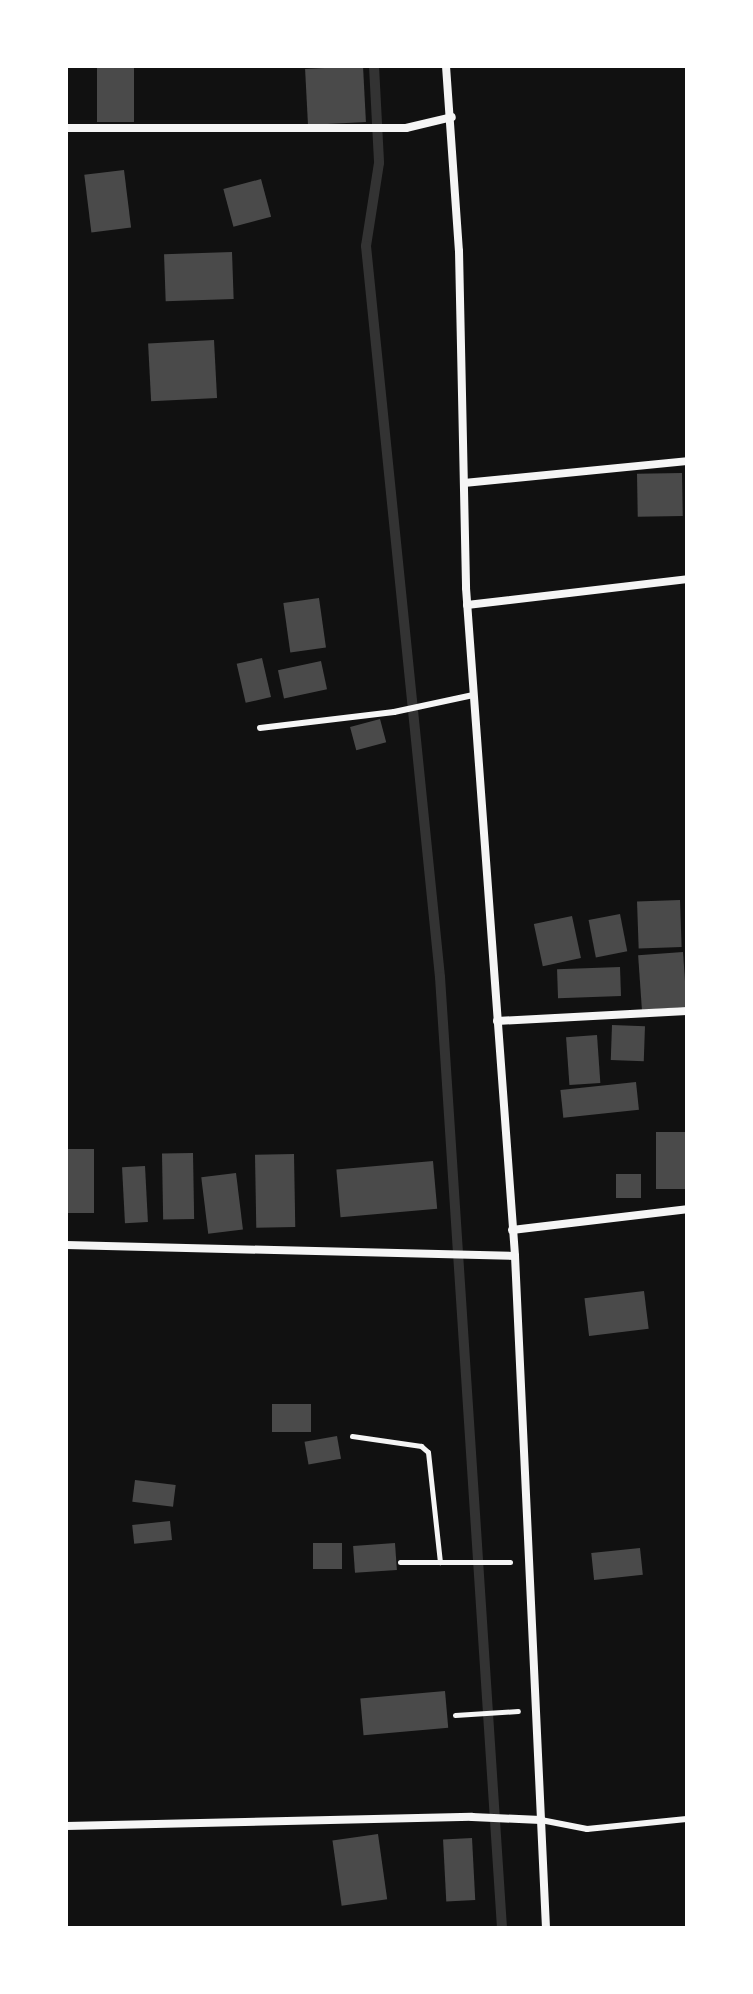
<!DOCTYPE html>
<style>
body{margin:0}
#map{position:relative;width:753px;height:1994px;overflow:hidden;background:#111;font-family:Bitter,serif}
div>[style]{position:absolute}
.stream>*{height:10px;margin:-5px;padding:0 5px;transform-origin:5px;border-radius:5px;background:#333}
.building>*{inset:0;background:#4a4a4a;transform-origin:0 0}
.path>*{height:5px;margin:-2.5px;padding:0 2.5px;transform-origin:2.5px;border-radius:2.5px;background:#f5f5f5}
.service>*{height:6px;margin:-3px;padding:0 3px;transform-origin:3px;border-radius:3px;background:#f5f5f5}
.minor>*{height:8px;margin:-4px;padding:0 4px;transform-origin:4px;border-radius:4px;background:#f5f5f5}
span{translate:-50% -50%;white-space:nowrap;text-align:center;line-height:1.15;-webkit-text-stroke:7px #fff;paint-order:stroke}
.frame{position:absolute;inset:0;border:68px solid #fff;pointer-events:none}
</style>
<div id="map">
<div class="stream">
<div style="left:374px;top:66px;width:97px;rotate:87deg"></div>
<div style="left:379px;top:163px;width:84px;rotate:98.9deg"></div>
<div style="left:366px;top:246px;width:735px;rotate:84.22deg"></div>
<div style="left:440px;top:977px;width:953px;rotate:86.27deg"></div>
</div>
<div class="building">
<div style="left:97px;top:66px;width:37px;height:56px"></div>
<div style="left:363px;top:66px;width:56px;height:58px;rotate:87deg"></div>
<div style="left:124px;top:170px;width:58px;height:40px;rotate:83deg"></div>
<div style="left:261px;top:179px;width:39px;height:39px;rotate:75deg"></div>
<div style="left:232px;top:252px;width:47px;height:68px;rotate:88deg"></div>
<div style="left:214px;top:340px;width:58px;height:66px;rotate:87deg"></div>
<div style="left:682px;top:473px;width:43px;height:45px;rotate:89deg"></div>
<div style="left:319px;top:598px;width:50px;height:36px;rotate:82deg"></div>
<div style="left:262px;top:658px;width:40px;height:26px;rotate:77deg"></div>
<div style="left:321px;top:661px;width:29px;height:44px;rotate:78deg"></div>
<div style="left:380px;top:719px;width:24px;height:31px;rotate:75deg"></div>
<div style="left:680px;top:900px;width:47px;height:43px;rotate:88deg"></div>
<div style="left:620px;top:914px;width:38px;height:32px;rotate:79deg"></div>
<div style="left:572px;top:916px;width:43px;height:39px;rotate:78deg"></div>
<div style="left:683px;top:952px;width:55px;height:45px;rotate:86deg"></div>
<div style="left:620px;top:967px;width:29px;height:63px;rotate:88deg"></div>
<div style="left:612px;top:1025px;width:33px;height:35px;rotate:2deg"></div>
<div style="left:597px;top:1035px;width:48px;height:31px;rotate:86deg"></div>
<div style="left:636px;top:1082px;width:28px;height:76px;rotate:84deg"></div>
<div style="left:687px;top:1132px;width:57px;height:31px;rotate:90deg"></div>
<div style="left:66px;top:1149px;width:28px;height:64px"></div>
<div style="left:193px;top:1153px;width:66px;height:31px;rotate:89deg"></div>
<div style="left:294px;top:1154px;width:73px;height:39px;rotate:89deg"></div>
<div style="left:433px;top:1161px;width:48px;height:97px;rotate:85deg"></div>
<div style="left:145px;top:1166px;width:56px;height:23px;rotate:87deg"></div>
<div style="left:236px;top:1173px;width:57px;height:35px;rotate:83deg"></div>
<div style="left:616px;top:1174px;width:25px;height:24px"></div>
<div style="left:644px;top:1291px;width:38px;height:60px;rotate:83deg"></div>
<div style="left:272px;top:1404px;width:39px;height:28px"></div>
<div style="left:337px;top:1436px;width:23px;height:33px;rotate:80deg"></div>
<div style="left:135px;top:1480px;width:41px;height:22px;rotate:7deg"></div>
<div style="left:170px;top:1521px;width:19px;height:38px;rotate:84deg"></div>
<div style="left:313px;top:1543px;width:29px;height:26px"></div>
<div style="left:395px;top:1543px;width:27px;height:42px;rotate:86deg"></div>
<div style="left:640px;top:1548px;width:27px;height:49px;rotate:84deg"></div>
<div style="left:445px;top:1691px;width:37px;height:85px;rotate:85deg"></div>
<div style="left:378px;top:1834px;width:66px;height:46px;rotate:82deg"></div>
<div style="left:472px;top:1838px;width:62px;height:29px;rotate:87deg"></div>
</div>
<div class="path">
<div style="left:352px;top:1436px;width:70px;rotate:8.2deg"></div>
<div style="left:421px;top:1446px;width:9px;rotate:41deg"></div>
<div style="left:428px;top:1452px;width:111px;rotate:83.8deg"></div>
<div style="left:400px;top:1562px;width:110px"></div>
<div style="left:455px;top:1715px;width:63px;rotate:-3.6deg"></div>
</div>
<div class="service">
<div style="left:260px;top:728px;width:135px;rotate:-6.8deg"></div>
<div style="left:394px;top:712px;width:81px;rotate:-12.1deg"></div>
<div style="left:541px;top:1820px;width:47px;rotate:11.1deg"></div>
<div style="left:587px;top:1829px;width:100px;rotate:-5.7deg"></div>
</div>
<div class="minor">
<div style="left:446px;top:66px;width:185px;rotate:86deg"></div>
<div style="left:459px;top:251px;width:337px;rotate:88.8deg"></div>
<div style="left:466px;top:588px;width:670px;rotate:85.8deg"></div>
<div style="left:515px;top:1256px;width:673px;rotate:87.36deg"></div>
<div style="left:66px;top:128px;width:340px"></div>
<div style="left:406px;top:128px;width:47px;rotate:-13.4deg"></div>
<div style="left:464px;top:483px;width:224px;rotate:-5.6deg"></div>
<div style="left:467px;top:605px;width:222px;rotate:-6.7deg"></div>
<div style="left:497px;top:1021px;width:190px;rotate:-3deg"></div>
<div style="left:512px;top:1230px;width:176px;rotate:-6.8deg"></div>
<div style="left:66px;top:1245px;width:449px;rotate:1.4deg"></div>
<div style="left:66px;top:1826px;width:406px;rotate:-1.3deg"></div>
<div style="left:472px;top:1817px;width:69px;rotate:2.5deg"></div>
</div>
<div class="frame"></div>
</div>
